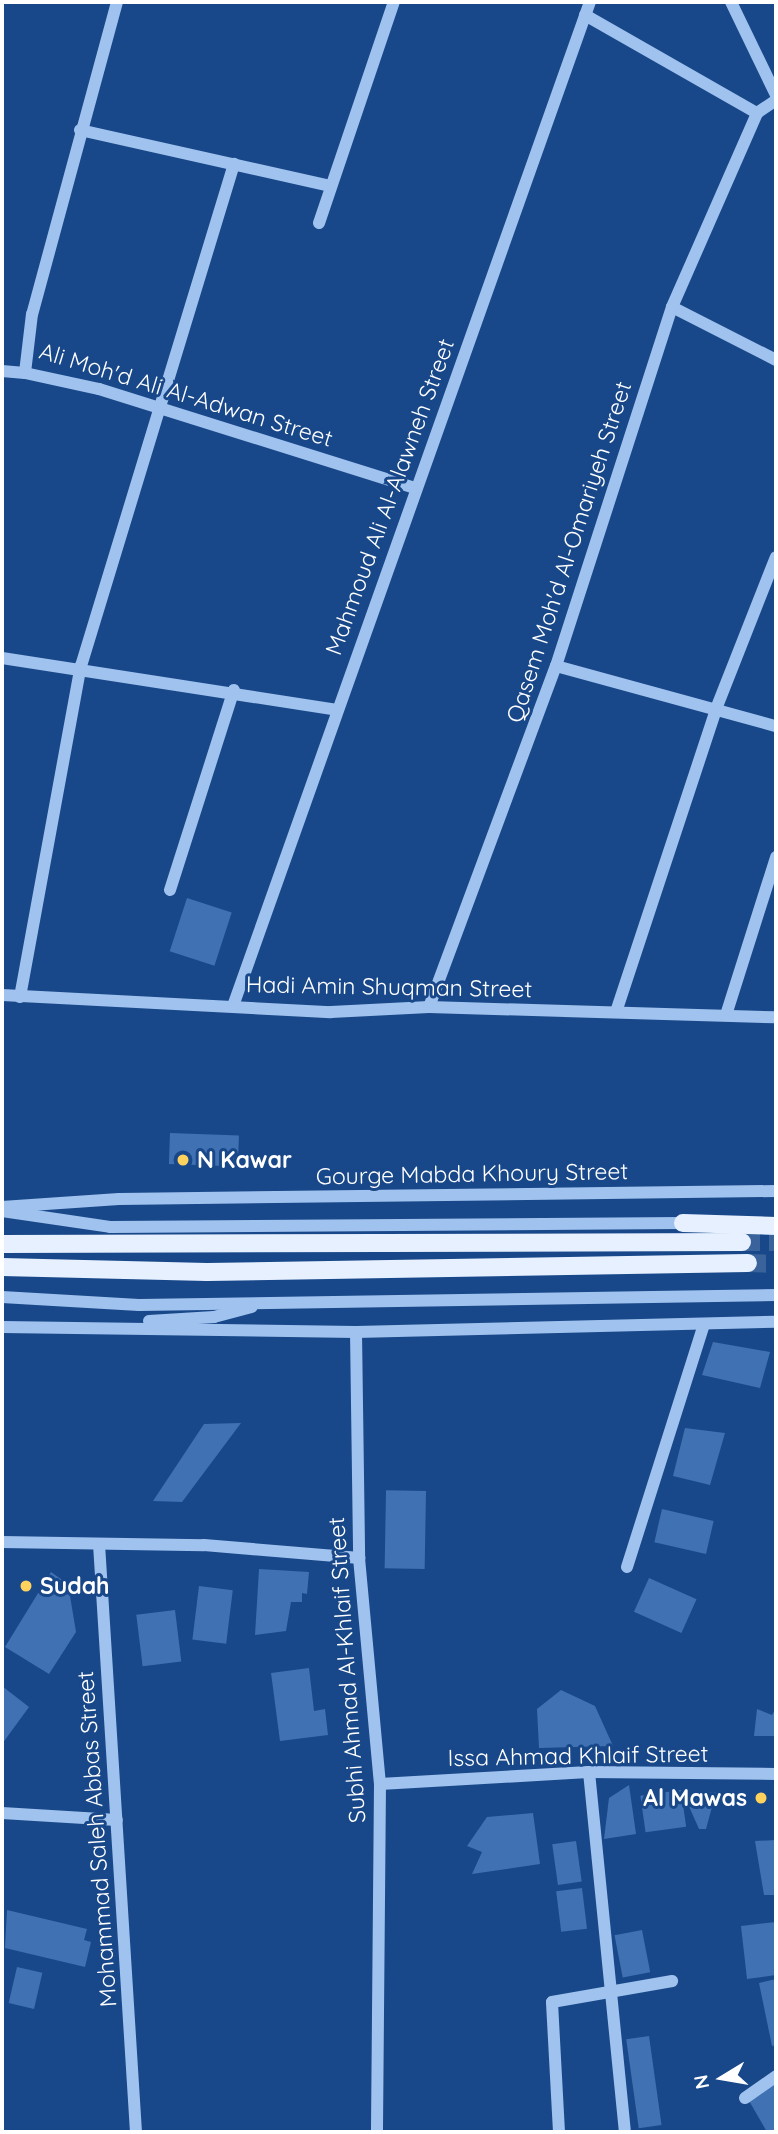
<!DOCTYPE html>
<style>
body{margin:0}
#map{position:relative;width:778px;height:2134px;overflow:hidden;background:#184889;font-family:Quicksand,sans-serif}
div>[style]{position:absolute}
.building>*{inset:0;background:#4071b2;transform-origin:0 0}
.major-tunnel>*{height:18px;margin-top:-9px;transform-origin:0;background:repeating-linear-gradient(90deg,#3b639b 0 18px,transparent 0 27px)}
.minor>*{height:12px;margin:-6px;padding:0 6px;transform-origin:6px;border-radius:6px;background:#a0c2ee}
.major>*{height:18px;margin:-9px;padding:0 9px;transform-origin:9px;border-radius:9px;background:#e7f0ff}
.dots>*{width:19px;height:19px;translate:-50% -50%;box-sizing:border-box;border:4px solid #184889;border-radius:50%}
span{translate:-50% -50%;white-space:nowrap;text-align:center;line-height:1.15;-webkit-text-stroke:6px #184889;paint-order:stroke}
.street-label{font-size:23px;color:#fff}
.poi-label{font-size:23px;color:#fff;font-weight:700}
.left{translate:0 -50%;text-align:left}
.right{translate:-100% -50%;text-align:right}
.frame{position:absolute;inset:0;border:4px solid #fff;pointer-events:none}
.north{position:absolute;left:687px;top:2043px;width:70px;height:70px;-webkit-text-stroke:5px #184889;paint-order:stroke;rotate:259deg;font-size:19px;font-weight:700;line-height:28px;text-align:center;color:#fff}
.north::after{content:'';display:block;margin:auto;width:24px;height:32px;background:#fff;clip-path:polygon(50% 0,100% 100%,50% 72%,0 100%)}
</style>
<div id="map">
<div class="building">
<div style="left:187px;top:898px;width:47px;height:56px;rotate:18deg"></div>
<div style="left:170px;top:1133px;width:69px;height:31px;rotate:2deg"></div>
<div style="clip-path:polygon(713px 1342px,770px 1352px,760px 1388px,702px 1375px)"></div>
<div style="clip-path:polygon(241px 1423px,182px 1502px,153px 1501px,204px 1424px)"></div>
<div style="clip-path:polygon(685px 1428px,725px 1433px,710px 1485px,673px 1476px)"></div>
<div style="left:426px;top:1491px;width:78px;height:40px;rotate:91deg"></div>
<div style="left:662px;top:1509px;width:53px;height:34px;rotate:13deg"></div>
<div style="clip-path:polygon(259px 1569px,309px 1572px,307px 1594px,302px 1593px,302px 1602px,291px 1602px,286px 1631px,255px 1635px)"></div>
<div style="clip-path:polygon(51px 1572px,68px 1584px,76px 1632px,49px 1674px,5px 1647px)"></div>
<div style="left:649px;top:1578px;width:52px;height:37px;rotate:24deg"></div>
<div style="left:199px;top:1586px;width:34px;height:54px;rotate:7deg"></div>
<div style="left:175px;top:1610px;width:52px;height:39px;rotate:83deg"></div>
<div style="clip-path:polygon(309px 1668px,314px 1711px,325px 1709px,328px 1735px,280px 1741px,271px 1673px)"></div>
<div style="clip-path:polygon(2px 1686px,29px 1707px,2px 1744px)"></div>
<div style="clip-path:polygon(561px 1690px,595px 1706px,613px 1746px,539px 1748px,537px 1709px)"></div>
<div style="clip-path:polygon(776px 1708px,776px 1736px,754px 1736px,757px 1709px,772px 1715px)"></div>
<div style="clip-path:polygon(629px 1785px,636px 1834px,604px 1839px,609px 1798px)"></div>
<div style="left:681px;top:1790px;width:37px;height:41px;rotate:82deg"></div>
<div style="clip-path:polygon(716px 1792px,706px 1829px,699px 1829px,684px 1795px)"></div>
<div style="clip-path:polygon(533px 1813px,540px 1864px,472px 1874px,482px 1852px,467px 1846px,487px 1817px)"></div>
<div style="clip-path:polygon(776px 1840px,776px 1895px,764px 1895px,755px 1841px)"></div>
<div style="left:576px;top:1841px;width:41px;height:24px;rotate:82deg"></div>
<div style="left:582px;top:1888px;width:41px;height:26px;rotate:83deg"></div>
<div style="clip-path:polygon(7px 1910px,87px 1929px,84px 1940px,91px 1942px,85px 1967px,5px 1948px)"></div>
<div style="clip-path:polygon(776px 1922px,776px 1975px,747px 1979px,741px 1926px)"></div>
<div style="left:642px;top:1930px;width:43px;height:28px;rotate:79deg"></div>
<div style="left:17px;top:1967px;width:26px;height:37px;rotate:13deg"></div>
<div style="clip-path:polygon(776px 1979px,776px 2045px,772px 2046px,759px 1983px)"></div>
<div style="left:649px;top:2036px;width:90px;height:23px;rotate:82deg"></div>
<div style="clip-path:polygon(776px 2082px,776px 2132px,767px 2132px,748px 2099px)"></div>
</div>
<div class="major-tunnel">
<div style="left:742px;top:1242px;width:34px"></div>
<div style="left:748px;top:1263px;width:28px;rotate:2deg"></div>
</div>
<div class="minor">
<div style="left:117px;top:2px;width:323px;rotate:105.2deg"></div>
<div style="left:32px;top:314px;width:59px;rotate:96.8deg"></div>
<div style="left:25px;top:373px;width:76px;rotate:12.2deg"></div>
<div style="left:99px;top:389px;width:331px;rotate:17.4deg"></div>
<div style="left:731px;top:2px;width:103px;rotate:64.2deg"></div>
<div style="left:585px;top:15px;width:198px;rotate:29.7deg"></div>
<div style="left:757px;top:113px;width:23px;rotate:-34deg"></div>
<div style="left:80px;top:130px;width:256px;rotate:12.6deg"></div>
<div style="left:319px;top:223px;width:233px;rotate:-71.3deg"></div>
<div style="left:672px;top:307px;width:117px;rotate:27deg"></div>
<div style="left:2px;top:371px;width:23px;rotate:5deg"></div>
<div style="left:2px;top:658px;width:339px;rotate:8.8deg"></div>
<div style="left:556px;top:666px;width:228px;rotate:15.3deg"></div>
<div style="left:170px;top:890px;width:210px;rotate:-72.3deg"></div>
<div style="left:2px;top:995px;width:329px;rotate:3deg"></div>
<div style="left:331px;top:1012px;width:98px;rotate:-2.9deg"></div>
<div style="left:429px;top:1007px;width:347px;rotate:1.7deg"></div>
<div style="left:20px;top:997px;width:337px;rotate:-79.6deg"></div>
<div style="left:81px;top:666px;width:525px;rotate:-73.05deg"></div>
<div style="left:233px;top:1006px;width:1066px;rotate:-70.43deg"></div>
<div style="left:429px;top:1007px;width:364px;rotate:-69.6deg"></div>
<div style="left:556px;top:666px;width:377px;rotate:-72.1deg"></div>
<div style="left:672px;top:307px;width:212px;rotate:-66.3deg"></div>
<div style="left:616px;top:1012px;width:319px;rotate:-71.7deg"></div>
<div style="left:716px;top:709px;width:163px;rotate:-68.5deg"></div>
<div style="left:726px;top:1015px;width:166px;rotate:-72.4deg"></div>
<div style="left:2px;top:1207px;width:117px;rotate:-3.9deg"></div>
<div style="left:119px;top:1199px;width:657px;rotate:-0.7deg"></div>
<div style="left:2px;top:1211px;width:109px;rotate:8.4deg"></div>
<div style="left:110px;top:1227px;width:573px;rotate:-0.4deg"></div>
<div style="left:2px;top:1297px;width:137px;rotate:3.3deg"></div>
<div style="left:139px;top:1305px;width:637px;rotate:-0.9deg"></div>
<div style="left:149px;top:1321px;width:65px;rotate:-3.5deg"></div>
<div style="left:214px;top:1317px;width:39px;rotate:-15deg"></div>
<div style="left:2px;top:1327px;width:354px;rotate:0.8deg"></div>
<div style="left:356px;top:1332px;width:420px;rotate:-1.4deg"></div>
<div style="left:356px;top:1332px;width:226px;rotate:89.2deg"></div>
<div style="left:359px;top:1558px;width:227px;rotate:84.7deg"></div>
<div style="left:380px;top:1784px;width:348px;rotate:90.5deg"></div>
<div style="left:2px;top:1542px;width:202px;rotate:0.9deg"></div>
<div style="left:204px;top:1545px;width:156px;rotate:4.8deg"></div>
<div style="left:99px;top:1544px;width:589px;rotate:86.4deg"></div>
<div style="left:627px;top:1567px;width:255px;rotate:-72.4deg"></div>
<div style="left:589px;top:1772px;width:362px;rotate:84.3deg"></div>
<div style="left:380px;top:1784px;width:209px;rotate:-3.3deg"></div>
<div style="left:589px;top:1772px;width:187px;rotate:0.6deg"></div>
<div style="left:2px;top:1813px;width:115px;rotate:3.5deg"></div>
<div style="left:745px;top:2098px;width:38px;rotate:-35deg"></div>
<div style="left:559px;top:2132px;width:130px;rotate:-93.1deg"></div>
<div style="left:552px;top:2002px;width:122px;rotate:-9.9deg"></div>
</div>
<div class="major">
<div style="left:683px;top:1223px;width:93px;rotate:1.8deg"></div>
<div style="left:2px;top:1244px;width:740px;rotate:-0.15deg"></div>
<div style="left:2px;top:1267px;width:205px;rotate:1.4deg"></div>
<div style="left:207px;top:1272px;width:541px;rotate:-0.95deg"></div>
</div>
<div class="dots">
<div style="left:183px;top:1160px;background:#ffd25d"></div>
<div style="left:26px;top:1586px;background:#ffd25d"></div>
<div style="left:761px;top:1798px;background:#ffd25d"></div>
</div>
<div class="street-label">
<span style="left:186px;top:395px;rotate:17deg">Ali Moh'd Ali Al-Adwan Street</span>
<span style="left:390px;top:497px;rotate:-70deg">Mahmoud Ali Al-Alawneh Street</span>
<span style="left:569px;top:552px;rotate:-72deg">Qasem Moh'd Al-Omariyeh Street</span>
<span style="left:389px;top:987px;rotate:1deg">Hadi Amin Shuqman Street</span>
<span style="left:472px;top:1174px;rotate:-1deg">Gourge Mabda Khoury Street</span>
<span style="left:347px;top:1670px;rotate:-94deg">Subhi Ahmad Al-Khlaif Street</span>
<span style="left:578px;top:1756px;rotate:-1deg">Issa Ahmad Khlaif Street</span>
<span style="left:97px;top:1839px;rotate:-94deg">Mohammad Saleh Abbas Street</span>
</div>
<div class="poi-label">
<span class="left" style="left:197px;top:1160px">N Kawar</span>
<span class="left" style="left:40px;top:1586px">Sudah</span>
<span class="right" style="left:747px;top:1798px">Al Mawas</span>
</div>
<div class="frame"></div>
<div class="north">N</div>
</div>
